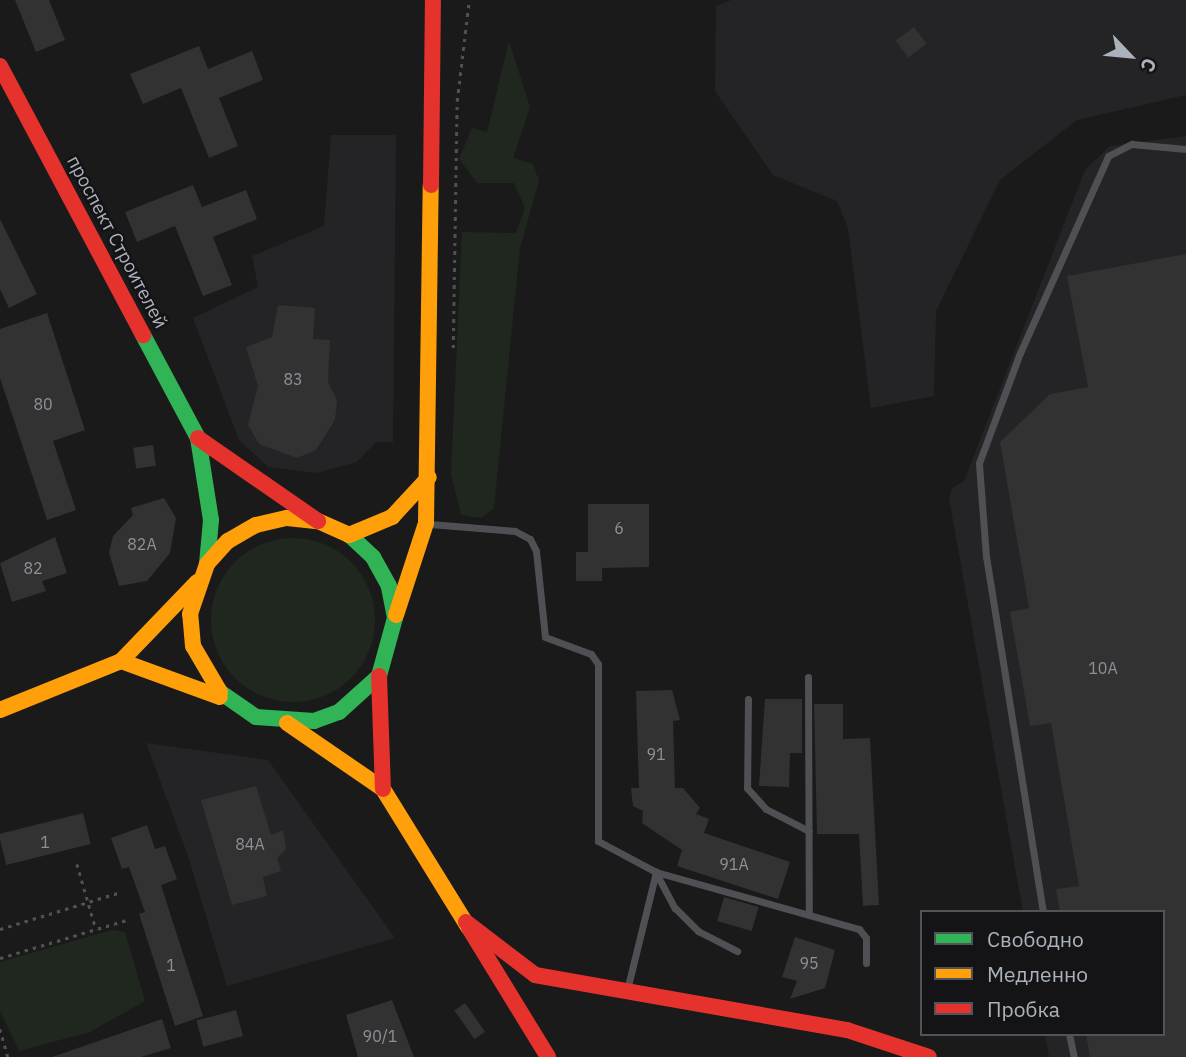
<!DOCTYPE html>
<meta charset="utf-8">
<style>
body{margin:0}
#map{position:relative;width:1186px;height:1057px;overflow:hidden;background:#1a1a1a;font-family:"IBM Plex Sans",sans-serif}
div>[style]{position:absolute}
.built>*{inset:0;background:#242426}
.green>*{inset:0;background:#20271f}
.round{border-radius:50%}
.building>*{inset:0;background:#323232;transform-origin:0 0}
.path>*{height:2.5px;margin-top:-1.25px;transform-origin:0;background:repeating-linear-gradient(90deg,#505155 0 3.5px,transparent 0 8.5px)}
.lane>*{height:7px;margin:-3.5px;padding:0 3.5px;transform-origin:3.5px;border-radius:3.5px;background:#4e5053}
.fast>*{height:16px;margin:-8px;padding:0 8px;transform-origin:8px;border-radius:8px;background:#30b455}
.slow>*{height:16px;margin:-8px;padding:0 8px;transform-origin:8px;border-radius:8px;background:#ff9f0a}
.jam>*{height:16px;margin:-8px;padding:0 8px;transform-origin:8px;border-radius:8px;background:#e5322d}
span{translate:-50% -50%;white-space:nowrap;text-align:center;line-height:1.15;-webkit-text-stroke:5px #141416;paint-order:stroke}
.number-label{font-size:16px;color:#8d9299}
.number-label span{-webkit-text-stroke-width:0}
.street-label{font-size:19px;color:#abb2bb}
.legend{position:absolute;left:920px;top:910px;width:245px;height:126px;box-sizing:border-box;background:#141416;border:2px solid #505358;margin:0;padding:9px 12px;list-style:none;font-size:21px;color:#abb2bb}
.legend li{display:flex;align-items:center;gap:14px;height:35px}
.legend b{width:35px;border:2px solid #505358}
.north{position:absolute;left:1095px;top:21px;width:70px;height:70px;-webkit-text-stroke:5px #141416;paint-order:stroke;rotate:116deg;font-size:19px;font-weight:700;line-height:28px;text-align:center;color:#abb2bb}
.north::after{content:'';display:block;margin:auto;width:24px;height:32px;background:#abb2bb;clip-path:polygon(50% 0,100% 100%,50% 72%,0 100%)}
</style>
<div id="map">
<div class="built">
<div style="clip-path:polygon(731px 0,1186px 0,1186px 95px,1077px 120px,1000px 180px,936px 311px,934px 396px,871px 408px,848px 228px,837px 201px,773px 175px,715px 91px,716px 6px)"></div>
<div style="clip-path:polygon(331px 135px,396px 135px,393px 442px,376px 442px,357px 462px,316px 473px,268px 467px,239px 440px,193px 318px,258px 287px,252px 256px,324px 226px)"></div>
<div style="clip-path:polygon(1186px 136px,1186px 1057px,1049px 1057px,1045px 1034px,1163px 1034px,1163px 912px,1023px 912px,949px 498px,952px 488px,964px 481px,1085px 170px,1110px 146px)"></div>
<div style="clip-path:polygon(146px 743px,268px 760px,395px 938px,227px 986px,188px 856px)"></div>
</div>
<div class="green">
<div style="clip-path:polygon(509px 41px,530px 107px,513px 158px,533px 164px,539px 181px,520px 248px,494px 508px,481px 518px,461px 515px,451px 474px,462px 232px,516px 233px,525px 208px,514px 183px,477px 183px,459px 159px,472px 128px,487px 132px)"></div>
<div class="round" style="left:211px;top:538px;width:164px;height:164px"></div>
<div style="clip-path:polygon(112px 930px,125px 932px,145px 1001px,90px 1032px,19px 1051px,0 1011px,0 962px)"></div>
</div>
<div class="building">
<div style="clip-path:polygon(15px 0,49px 0,65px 40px,36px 52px)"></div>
<div style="left:914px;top:27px;width:21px;height:23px;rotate:53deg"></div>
<div style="clip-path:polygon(199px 46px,208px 69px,252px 51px,263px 80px,219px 98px,238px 146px,209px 158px,181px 88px,143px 104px,130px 74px)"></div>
<div style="clip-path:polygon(193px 185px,202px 207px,246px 190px,257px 219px,213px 237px,232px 285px,203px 296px,175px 226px,137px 242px,125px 212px)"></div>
<div style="clip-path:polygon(0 219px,37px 294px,9px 308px,0 289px)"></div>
<div style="clip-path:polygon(1186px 254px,1186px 1057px,1090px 1057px,1086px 1034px,1163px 1034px,1163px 912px,1060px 912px,1056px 889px,1079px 886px,1051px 723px,1030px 726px,1010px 612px,1029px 608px,1000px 442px,1050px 394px,1088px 387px,1067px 276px)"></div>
<div style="clip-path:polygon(278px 305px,315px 308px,313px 339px,330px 340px,328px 382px,337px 400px,335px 420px,316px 450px,297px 458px,259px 444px,248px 425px,258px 386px,246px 347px,272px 337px)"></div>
<div style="clip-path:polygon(47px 313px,85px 430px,53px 441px,76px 510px,47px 520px,0 378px,0 329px)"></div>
<div style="left:153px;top:445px;width:21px;height:20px;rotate:82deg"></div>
<div style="clip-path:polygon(164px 498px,176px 518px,170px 553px,147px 581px,119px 586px,109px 553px,113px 536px,133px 515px,131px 508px)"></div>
<div style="clip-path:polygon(588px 504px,649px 504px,649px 567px,602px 568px,602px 581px,576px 581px,576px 552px,588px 552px)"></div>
<div style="clip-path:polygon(55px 537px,67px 573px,42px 581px,46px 591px,12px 602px,0 563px)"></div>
<div style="clip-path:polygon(672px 690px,680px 720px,673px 721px,675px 788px,683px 788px,700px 808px,696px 814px,709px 819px,704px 833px,790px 862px,778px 899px,677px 866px,682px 850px,642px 823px,643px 811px,633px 806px,631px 788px,639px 788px,636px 691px)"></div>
<div style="clip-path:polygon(765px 699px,802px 699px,802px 753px,790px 753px,789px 787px,759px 786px)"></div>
<div style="clip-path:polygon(814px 704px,843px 704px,843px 739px,870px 738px,879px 905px,863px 906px,859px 834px,817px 834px)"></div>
<div style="clip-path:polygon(256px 786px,271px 835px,283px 830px,286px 849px,277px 858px,281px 871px,263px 877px,267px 896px,232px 905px,201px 800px)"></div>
<div style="left:83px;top:813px;width:32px;height:87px;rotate:76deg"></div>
<div style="clip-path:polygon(147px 825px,155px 849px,165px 846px,177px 879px,161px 885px,203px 1016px,175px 1026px,139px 914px,145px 912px,129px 867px,122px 869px,111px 838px)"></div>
<div style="left:724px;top:897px;width:36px;height:25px;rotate:16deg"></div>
<div style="clip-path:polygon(795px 937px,835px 950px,825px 988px,790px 999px,797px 981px,782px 977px)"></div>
<div style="clip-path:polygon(392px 1000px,414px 1057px,358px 1057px,346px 1015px)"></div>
<div style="left:465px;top:1003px;width:35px;height:13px;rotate:55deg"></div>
<div style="left:236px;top:1010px;width:27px;height:41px;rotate:75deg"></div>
<div style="clip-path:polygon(162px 1019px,171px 1048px,141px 1057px,52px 1057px)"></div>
</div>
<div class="path">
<div style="left:453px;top:348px;width:247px;rotate:-89.1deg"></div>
<div style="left:457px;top:101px;width:102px;rotate:-83.2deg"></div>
<div style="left:77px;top:864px;width:68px;rotate:73.7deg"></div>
<div style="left:0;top:929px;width:123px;rotate:-17deg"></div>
<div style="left:0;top:958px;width:133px;rotate:-16.7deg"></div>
<div style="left:0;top:1029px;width:29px;rotate:74deg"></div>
</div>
<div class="lane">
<div style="left:430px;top:524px;width:85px;rotate:4.7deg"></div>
<div style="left:515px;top:531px;width:17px;rotate:28deg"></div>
<div style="left:530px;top:539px;width:13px;rotate:63deg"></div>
<div style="left:536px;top:551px;width:86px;rotate:84deg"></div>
<div style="left:545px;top:637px;width:49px;rotate:20.3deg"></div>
<div style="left:591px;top:654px;width:12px;rotate:55deg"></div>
<div style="left:598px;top:664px;width:177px;rotate:90deg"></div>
<div style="left:598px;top:841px;width:66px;rotate:28.1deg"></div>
<div style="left:656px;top:872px;width:211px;rotate:15.7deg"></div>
<div style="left:859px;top:929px;width:11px;rotate:52deg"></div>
<div style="left:866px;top:938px;width:25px;rotate:90deg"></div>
<div style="left:808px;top:677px;width:238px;rotate:89.8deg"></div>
<div style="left:748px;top:699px;width:89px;rotate:90.6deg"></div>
<div style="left:747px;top:788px;width:28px;rotate:48deg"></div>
<div style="left:766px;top:809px;width:48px;rotate:27.1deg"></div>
<div style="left:656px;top:873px;width:40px;rotate:62deg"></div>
<div style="left:675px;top:908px;width:33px;rotate:45deg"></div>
<div style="left:698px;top:931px;width:44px;rotate:27.1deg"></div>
<div style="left:1043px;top:912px;width:360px;rotate:-99.1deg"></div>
<div style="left:986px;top:557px;width:94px;rotate:-94.3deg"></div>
<div style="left:979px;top:463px;width:117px;rotate:-69.6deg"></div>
<div style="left:1020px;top:353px;width:216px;rotate:-65.9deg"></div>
<div style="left:1108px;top:156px;width:27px;rotate:-27deg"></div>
<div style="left:1132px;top:144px;width:54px;rotate:5.3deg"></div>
<div style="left:627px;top:990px;width:122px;rotate:-76.2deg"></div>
<div style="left:1069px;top:1034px;width:24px;rotate:78deg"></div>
</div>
<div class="fast">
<div style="left:143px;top:335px;width:117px;rotate:61.9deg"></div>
<div style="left:198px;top:438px;width:83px;rotate:81deg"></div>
<div style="left:211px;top:520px;width:44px;rotate:95.2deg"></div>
<div style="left:220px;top:692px;width:44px;rotate:34.8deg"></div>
<div style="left:256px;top:717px;width:58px;rotate:3.9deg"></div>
<div style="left:314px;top:721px;width:27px;rotate:-20deg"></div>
<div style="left:339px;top:712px;width:54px;rotate:-42deg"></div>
<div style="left:379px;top:676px;width:60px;rotate:-74.6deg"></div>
<div style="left:395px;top:618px;width:33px;rotate:-101deg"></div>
<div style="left:389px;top:586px;width:33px;rotate:-119deg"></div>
<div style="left:373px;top:557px;width:33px;rotate:-137deg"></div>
</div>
<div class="slow">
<div style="left:396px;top:615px;width:97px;rotate:-71.9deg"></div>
<div style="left:426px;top:523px;width:338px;rotate:-89.2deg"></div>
<div style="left:121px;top:661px;width:105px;rotate:20deg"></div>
<div style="left:220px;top:692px;width:53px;rotate:-120.4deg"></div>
<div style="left:193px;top:646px;width:32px;rotate:-95deg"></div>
<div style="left:190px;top:614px;width:53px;rotate:-71.2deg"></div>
<div style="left:207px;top:564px;width:31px;rotate:-48deg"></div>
<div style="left:228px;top:541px;width:32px;rotate:-30deg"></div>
<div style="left:256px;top:525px;width:32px;rotate:-13deg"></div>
<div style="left:287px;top:518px;width:31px;rotate:6deg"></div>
<div style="left:318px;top:521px;width:34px;rotate:24deg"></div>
<div style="left:349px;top:535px;width:47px;rotate:-22.7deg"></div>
<div style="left:392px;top:517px;width:54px;rotate:-47.2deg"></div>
<div style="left:0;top:710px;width:131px;rotate:-22deg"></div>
<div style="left:121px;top:661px;width:110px;rotate:-46.1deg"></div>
<div style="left:287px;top:723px;width:116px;rotate:34.5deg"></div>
<div style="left:383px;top:789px;width:163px;rotate:58.3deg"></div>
</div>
<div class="jam">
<div style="left:0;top:66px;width:305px;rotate:62deg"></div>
<div style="left:431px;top:185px;width:185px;rotate:-89.4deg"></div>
<div style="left:198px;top:438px;width:146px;rotate:34.7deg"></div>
<div style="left:379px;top:676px;width:113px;rotate:88deg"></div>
<div style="left:466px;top:922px;width:87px;rotate:37.5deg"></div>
<div style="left:535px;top:975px;width:317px;rotate:10deg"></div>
<div style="left:847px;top:1030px;width:86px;rotate:18.2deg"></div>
<div style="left:469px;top:928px;width:151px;rotate:58.5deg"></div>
</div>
<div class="number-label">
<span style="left:293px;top:379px">83</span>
<span style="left:43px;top:404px">80</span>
<span style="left:619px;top:528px">6</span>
<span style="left:142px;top:544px">82А</span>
<span style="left:33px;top:568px">82</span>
<span style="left:1103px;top:668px">10А</span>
<span style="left:656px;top:754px">91</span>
<span style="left:45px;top:842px">1</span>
<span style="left:250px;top:844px">84А</span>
<span style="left:734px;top:864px">91А</span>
<span style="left:809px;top:963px">95</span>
<span style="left:171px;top:965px">1</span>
<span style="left:380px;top:1036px">90/1</span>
</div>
<div class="street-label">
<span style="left:117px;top:242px;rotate:62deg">проспект Строителей</span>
</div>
<ul class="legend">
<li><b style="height:9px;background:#30b455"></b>Свободно</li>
<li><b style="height:9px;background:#ff9f0a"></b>Медленно</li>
<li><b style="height:9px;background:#e5322d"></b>Пробка</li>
</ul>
<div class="north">С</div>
</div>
